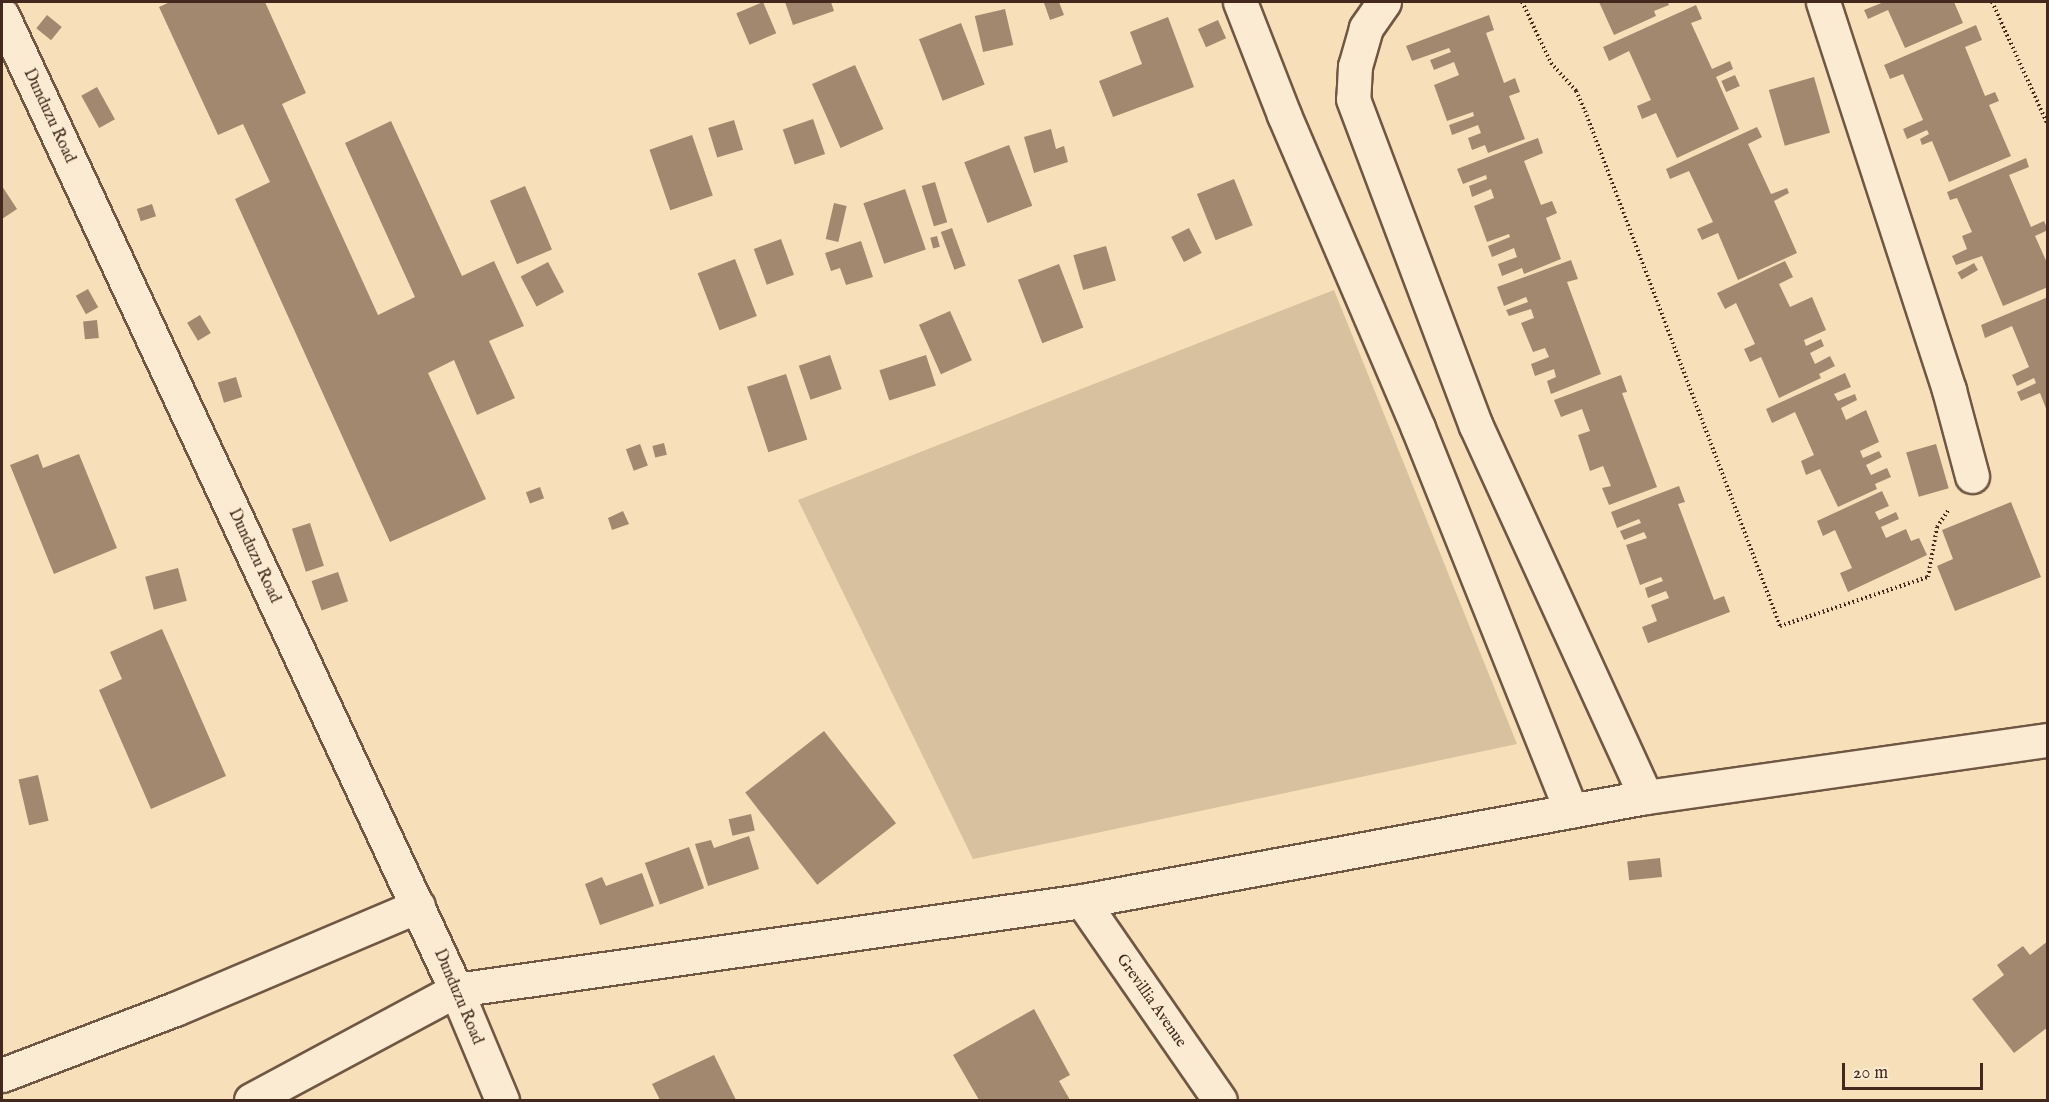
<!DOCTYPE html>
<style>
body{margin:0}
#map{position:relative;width:2049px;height:1102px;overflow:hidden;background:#f7e0b9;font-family:"IM FELL English",serif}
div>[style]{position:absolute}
.green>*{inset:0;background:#d8c19e}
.building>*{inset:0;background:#a1886e;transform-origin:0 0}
.path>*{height:4px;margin-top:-2px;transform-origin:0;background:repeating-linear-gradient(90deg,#43291d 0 1.5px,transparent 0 4.5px)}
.roads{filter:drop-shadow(2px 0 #705744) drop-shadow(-2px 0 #705744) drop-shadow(0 2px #705744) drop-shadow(0 -2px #705744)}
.minor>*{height:33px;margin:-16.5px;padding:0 16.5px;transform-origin:16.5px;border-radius:16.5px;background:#faebd2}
span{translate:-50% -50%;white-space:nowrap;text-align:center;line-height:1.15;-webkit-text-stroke:4.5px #faebd2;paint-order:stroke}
.street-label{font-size:16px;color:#43291d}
.frame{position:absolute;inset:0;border:3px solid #43291d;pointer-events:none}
.scale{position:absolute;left:1842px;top:1063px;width:141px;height:27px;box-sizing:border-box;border:3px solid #43291d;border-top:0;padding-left:8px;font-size:18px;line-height:21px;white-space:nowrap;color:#43291d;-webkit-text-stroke:4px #faebd2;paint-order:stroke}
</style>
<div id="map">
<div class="green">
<div style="clip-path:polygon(1334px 290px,1517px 744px,973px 859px,798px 500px)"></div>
</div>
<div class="building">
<div style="clip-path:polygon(170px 2px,265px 2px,306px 93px,282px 104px,378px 315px,415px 297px,345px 143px,391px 121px,462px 276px,494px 261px,524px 326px,489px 341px,515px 398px,477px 415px,454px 360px,428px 373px,486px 499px,390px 542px,235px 199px,270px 182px,243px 124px,218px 135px,159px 7px)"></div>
<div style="left:763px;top:2px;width:34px;height:29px;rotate:67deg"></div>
<div style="clip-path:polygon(785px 2px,831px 2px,834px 11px,793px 25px)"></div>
<div style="clip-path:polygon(1048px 2px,1059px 2px,1064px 15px,1050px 20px,1044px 3px)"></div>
<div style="clip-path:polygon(1599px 2px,1668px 2px,1669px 5px,1654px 11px,1656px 16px,1614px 35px)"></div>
<div style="clip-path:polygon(1884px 2px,1954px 2px,1963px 23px,1905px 48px,1888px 10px,1868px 19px,1864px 10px)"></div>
<div style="clip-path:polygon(1696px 5px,1702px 19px,1691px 23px,1712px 69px,1730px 61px,1733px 69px,1716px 77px,1739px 129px,1677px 158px,1656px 113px,1642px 119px,1637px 106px,1651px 100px,1629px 51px,1609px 61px,1603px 47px)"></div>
<div style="left:1005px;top:9px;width:37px;height:31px;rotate:77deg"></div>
<div style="left:47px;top:15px;width:19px;height:17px;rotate:39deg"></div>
<div style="clip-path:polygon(1489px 15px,1494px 30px,1486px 33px,1504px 83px,1515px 78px,1520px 92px,1509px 96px,1525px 139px,1488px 153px,1485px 145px,1472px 150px,1468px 138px,1481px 133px,1478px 125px,1452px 135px,1449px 125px,1474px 116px,1473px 112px,1447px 121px,1434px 85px,1459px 75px,1454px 62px,1434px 70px,1430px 60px,1451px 52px,1449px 48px,1412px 61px,1406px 46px)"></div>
<div style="clip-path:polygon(1168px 17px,1194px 87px,1113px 117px,1099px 81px,1142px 64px,1130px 32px)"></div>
<div style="left:1218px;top:20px;width:20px;height:22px;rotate:66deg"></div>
<div style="left:961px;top:23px;width:66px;height:45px;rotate:69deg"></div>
<div style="clip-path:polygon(1976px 25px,1982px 40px,1965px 47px,1985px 96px,1995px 92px,1999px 101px,1989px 105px,2011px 156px,1949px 182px,1932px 141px,1922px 145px,1920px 139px,1929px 134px,1927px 130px,1907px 139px,1903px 129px,1923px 120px,1903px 74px,1890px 79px,1884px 65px)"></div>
<div style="left:855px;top:65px;width:70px;height:47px;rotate:66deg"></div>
<div style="left:1735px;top:75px;width:12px;height:15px;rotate:66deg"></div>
<div style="left:1814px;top:77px;width:58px;height:47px;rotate:74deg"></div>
<div style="left:97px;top:87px;width:37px;height:18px;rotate:61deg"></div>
<div style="left:813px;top:119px;width:37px;height:32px;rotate:71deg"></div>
<div style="left:734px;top:120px;width:31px;height:27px;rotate:73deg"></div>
<div style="clip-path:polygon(1757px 127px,1762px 137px,1748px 144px,1771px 194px,1787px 188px,1789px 193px,1774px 201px,1797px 253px,1738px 280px,1718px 233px,1702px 240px,1697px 229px,1713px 222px,1689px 171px,1670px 179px,1666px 169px)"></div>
<div style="clip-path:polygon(1051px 129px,1056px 149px,1064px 146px,1068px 162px,1034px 173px,1024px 137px)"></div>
<div style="left:692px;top:135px;width:64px;height:45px;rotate:71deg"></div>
<div style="clip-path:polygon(1538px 138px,1543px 153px,1524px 161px,1541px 205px,1552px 201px,1557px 213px,1546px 218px,1561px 259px,1524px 274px,1522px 268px,1502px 276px,1498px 264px,1517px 257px,1514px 248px,1492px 257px,1488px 246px,1510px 237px,1509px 234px,1487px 242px,1474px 206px,1494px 198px,1491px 189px,1472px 197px,1469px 186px,1487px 179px,1486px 175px,1463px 184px,1457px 169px)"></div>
<div style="left:1009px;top:145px;width:65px;height:48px;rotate:69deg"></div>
<div style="clip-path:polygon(2026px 158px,2029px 167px,2009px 175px,2031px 227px,2044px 221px,2048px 230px,2035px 236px,2048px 265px,2048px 287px,2003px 306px,1982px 256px,1956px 265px,1952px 256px,1967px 249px,1962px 236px,1972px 232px,1957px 198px,1950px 200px,1947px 192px)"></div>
<div style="left:1234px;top:179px;width:50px;height:40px;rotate:68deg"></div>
<div style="left:935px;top:182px;width:42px;height:14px;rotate:73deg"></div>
<div style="clip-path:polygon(2px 186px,17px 209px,2px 219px)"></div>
<div style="left:525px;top:186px;width:69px;height:38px;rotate:67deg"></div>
<div style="left:905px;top:189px;width:64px;height:44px;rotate:71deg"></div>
<div style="left:834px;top:203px;width:13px;height:37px;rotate:13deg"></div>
<div style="left:152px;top:204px;width:13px;height:16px;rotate:72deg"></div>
<div style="left:952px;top:228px;width:40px;height:12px;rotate:70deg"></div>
<div style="left:1189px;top:228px;width:28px;height:20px;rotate:63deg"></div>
<div style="left:937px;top:236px;width:11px;height:7px;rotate:75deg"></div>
<div style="left:781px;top:239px;width:38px;height:29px;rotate:70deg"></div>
<div style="clip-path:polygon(861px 241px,873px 277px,846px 285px,840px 268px,831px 271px,825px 253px)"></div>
<div style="left:1106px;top:246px;width:36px;height:34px;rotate:74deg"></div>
<div style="left:735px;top:259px;width:61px;height:40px;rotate:69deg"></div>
<div style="clip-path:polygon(1571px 260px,1578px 279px,1567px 282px,1601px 374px,1551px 394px,1547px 381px,1556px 377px,1554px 369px,1535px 376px,1531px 364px,1549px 357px,1545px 348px,1533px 352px,1521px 323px,1534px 318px,1531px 309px,1509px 316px,1506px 310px,1528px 302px,1526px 297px,1504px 306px,1497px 287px)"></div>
<div style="clip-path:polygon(1785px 261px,1793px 277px,1779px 284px,1790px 307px,1812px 297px,1826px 330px,1804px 340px,1806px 346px,1821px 339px,1824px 346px,1810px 353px,1815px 364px,1830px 356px,1835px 366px,1819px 374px,1821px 378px,1779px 398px,1761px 357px,1750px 362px,1744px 349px,1755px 344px,1736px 303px,1725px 309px,1717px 293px)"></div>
<div style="left:548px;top:262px;width:34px;height:31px;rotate:62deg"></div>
<div style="left:1974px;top:263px;width:8px;height:19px;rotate:60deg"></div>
<div style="left:1059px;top:264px;width:68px;height:44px;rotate:69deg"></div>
<div style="left:88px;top:289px;width:21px;height:14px;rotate:61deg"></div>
<div style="clip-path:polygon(2048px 297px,2048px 411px,2047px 411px,2040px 393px,2021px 401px,2017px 392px,2036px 383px,2034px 378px,2017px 386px,2012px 375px,2029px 367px,2012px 326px,1985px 338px,1981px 325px)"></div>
<div style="left:950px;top:311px;width:54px;height:34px;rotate:66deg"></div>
<div style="left:200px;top:315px;width:21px;height:15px;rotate:59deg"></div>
<div style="left:97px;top:320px;width:18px;height:14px;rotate:84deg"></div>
<div style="left:830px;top:355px;width:36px;height:33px;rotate:71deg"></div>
<div style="left:926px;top:355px;width:32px;height:49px;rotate:72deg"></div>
<div style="clip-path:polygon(1845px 373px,1851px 387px,1834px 394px,1838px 401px,1855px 394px,1857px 400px,1841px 408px,1846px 420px,1866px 410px,1879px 442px,1860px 451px,1863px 458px,1879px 451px,1882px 457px,1866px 465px,1871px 475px,1887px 468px,1891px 477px,1875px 484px,1877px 489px,1838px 507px,1820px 469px,1806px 475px,1801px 461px,1814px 455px,1795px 412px,1772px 423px,1766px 409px)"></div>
<div style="left:786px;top:374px;width:69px;height:41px;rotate:72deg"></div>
<div style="clip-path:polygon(1621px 375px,1627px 392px,1622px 393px,1657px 487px,1609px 505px,1602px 488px,1611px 486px,1603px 466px,1590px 471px,1578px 435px,1590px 431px,1582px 409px,1561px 417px,1554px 400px)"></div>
<div style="left:236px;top:377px;width:21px;height:19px;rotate:73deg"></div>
<div style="left:664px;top:443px;width:12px;height:12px;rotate:76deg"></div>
<div style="left:640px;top:444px;width:23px;height:15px;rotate:70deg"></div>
<div style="left:1936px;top:444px;width:46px;height:31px;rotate:74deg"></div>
<div style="clip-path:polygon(38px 454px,43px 468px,79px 454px,117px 548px,54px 574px,10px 465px)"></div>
<div style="clip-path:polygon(1679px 486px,1685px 502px,1678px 504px,1714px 600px,1724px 596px,1730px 612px,1648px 643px,1642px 627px,1657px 621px,1651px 605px,1669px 598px,1666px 591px,1648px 598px,1645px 588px,1663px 581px,1661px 577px,1640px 585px,1626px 545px,1647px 538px,1644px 532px,1624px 540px,1620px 531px,1641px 523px,1639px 519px,1617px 528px,1611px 512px)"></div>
<div style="left:540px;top:487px;width:12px;height:15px;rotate:70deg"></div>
<div style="clip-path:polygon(1882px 491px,1889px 506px,1875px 512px,1879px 520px,1896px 512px,1899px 519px,1881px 527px,1886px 538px,1906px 529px,1911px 541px,1919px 538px,1927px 555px,1848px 592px,1840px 573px,1852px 568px,1835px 530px,1823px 536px,1817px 521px)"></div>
<div style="clip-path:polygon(2011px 502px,2041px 577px,1955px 611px,1937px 566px,1953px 559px,1942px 530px)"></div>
<div style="clip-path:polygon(623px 511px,629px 524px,612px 530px,608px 518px)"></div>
<div style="left:310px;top:523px;width:45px;height:19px;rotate:72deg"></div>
<div style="left:178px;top:568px;width:34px;height:34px;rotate:75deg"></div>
<div style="left:338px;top:572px;width:31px;height:28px;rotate:71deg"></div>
<div style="clip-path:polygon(162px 629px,226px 776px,151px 809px,99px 690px,122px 679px,110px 652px)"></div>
<div style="left:824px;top:731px;width:117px;height:100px;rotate:52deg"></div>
<div style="left:38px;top:775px;width:47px;height:20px;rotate:77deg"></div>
<div style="left:751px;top:814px;width:17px;height:23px;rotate:77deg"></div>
<div style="clip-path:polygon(749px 836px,759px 869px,708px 886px,695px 844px,711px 840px,714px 848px)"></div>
<div style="left:689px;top:847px;width:44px;height:47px;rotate:70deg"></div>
<div style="left:1660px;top:858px;width:19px;height:33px;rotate:84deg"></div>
<div style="clip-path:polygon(642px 873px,654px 906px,600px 925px,585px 884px,602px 877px,606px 886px)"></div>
<div style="clip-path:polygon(2048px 941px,2048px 1027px,2014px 1053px,1972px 999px,2004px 975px,1997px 965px,2023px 946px,2030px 955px)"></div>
<div style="clip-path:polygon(1034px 1009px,1070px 1075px,1059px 1081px,1070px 1100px,979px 1100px,953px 1055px)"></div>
<div style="clip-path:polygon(714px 1055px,736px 1100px,660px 1100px,652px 1084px)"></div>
</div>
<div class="path">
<div style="left:1522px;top:2px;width:68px;rotate:64.6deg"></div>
<div style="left:1551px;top:63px;width:38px;rotate:48deg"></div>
<div style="left:1576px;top:91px;width:22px;rotate:66deg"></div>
<div style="left:1585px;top:111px;width:551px;rotate:69.26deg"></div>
<div style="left:1780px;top:626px;width:156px;rotate:-18.3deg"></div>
<div style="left:1928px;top:577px;width:51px;rotate:-79.8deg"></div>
<div style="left:1937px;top:527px;width:22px;rotate:-56deg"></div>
<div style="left:1992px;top:2px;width:135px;rotate:65.5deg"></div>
</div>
<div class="roads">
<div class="minor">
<div style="left:1240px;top:2px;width:121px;rotate:68.7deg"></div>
<div style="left:1284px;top:115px;width:340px;rotate:66.8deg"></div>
<div style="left:1418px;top:428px;width:412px;rotate:68.2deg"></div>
<div style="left:1384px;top:2px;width:32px;rotate:125deg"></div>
<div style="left:1366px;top:28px;width:40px;rotate:106deg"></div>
<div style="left:1355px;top:66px;width:33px;rotate:93deg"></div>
<div style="left:1353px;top:99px;width:349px;rotate:69.4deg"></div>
<div style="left:1476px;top:426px;width:408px;rotate:65.4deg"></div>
<div style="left:1823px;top:2px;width:408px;rotate:72deg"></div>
<div style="left:1949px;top:390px;width:89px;rotate:75deg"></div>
<div style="left:2px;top:15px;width:1076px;rotate:65.03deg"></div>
<div style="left:456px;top:990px;width:119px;rotate:67.3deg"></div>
<div style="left:1082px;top:901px;width:242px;rotate:55.3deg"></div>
<div style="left:2px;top:1075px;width:185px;rotate:-20.9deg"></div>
<div style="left:175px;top:1009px;width:264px;rotate:-23deg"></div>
<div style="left:251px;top:1100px;width:233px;rotate:-28.2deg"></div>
<div style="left:456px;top:990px;width:632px;rotate:-8.09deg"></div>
<div style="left:1082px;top:901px;width:574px;rotate:-10.45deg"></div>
<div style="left:1646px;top:797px;width:406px;rotate:-8.1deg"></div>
</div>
</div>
<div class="street-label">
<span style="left:49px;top:116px;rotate:65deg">Dunduzu Road</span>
<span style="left:254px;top:556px;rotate:65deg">Dunduzu Road</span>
<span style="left:458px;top:997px;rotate:67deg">Dunduzu Road</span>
<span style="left:1151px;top:1001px;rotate:55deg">Grevillia Avenue</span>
</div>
<div class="frame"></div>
<div class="scale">20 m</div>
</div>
